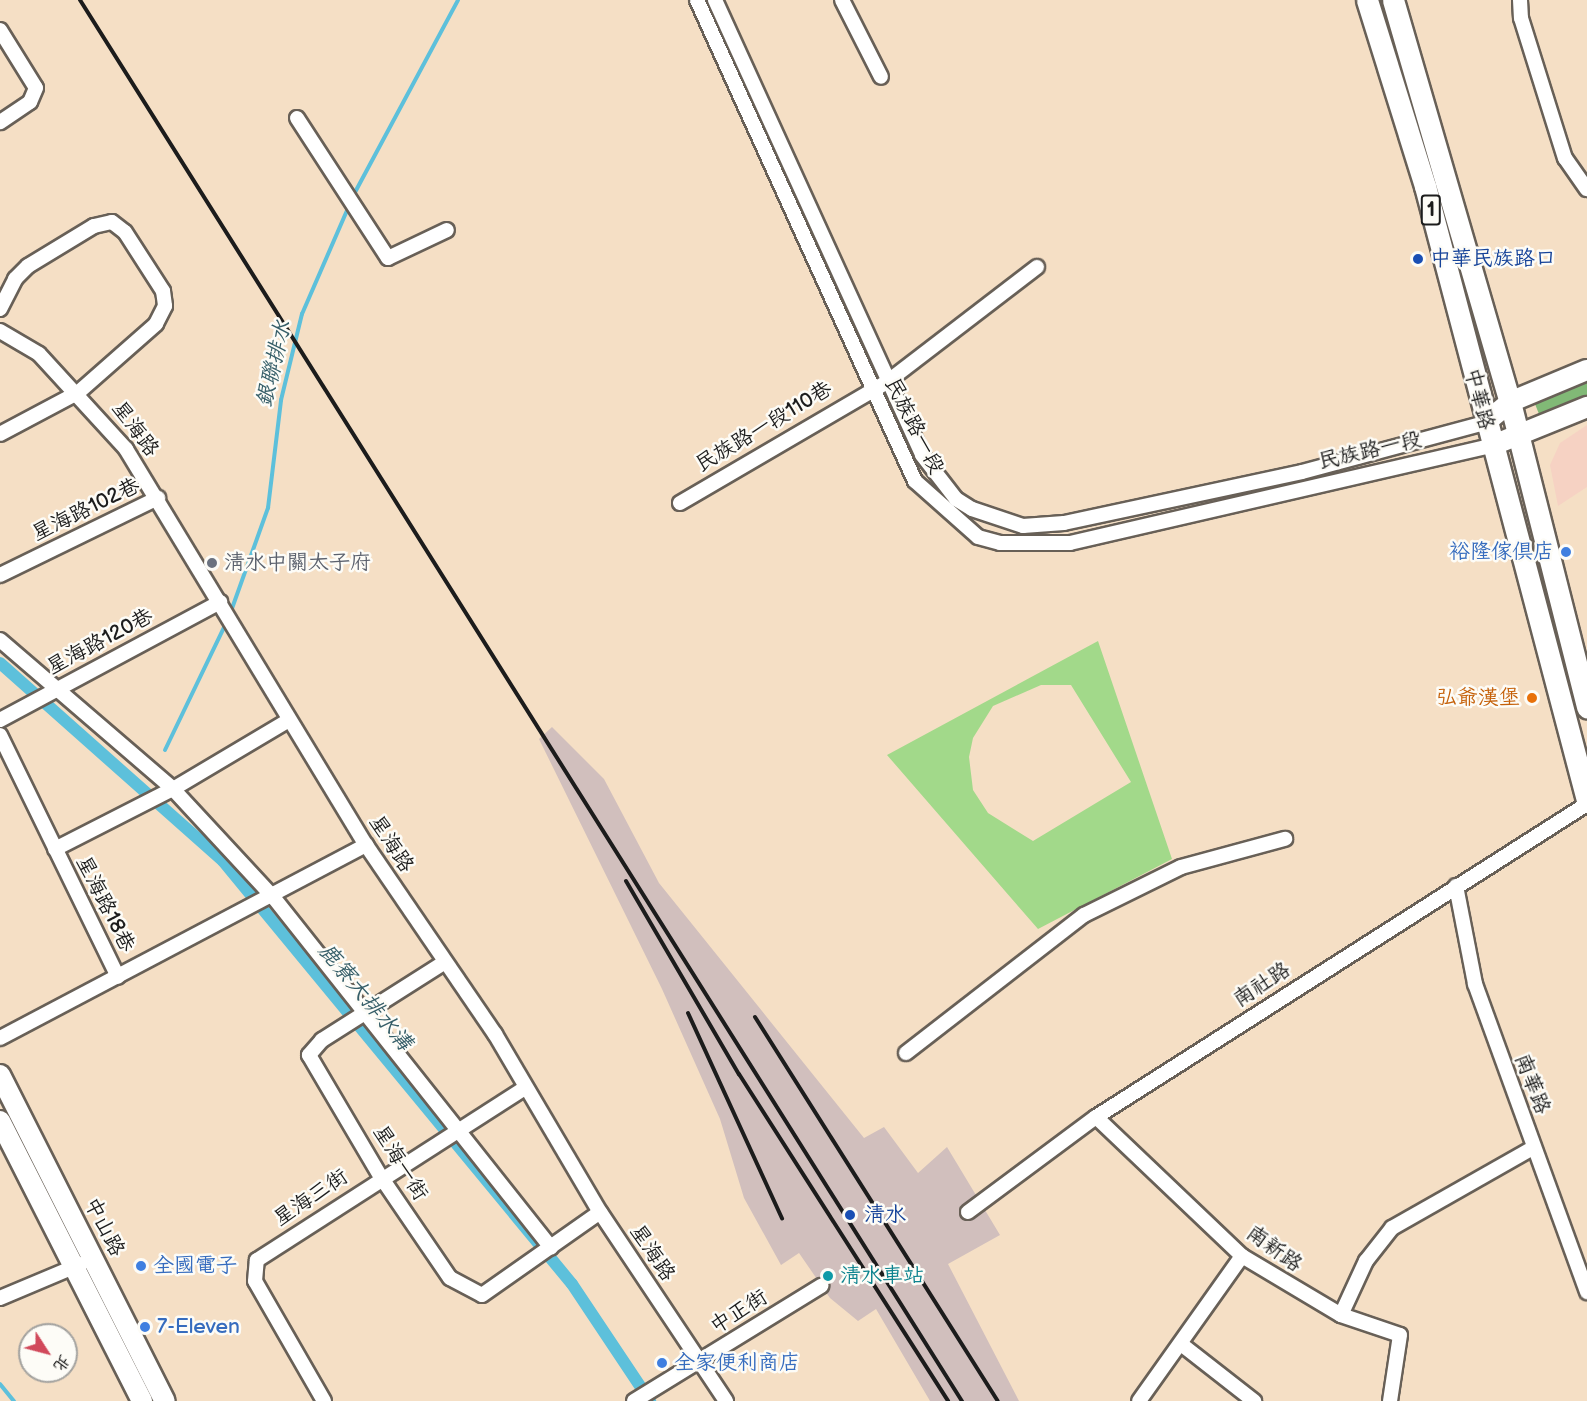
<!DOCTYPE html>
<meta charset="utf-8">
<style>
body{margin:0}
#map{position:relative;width:1587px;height:1401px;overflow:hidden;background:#f5dfc5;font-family:"Balsamiq Sans","LXGW WenKai TC",sans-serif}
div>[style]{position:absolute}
.built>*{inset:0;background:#f6d2c3}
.industrial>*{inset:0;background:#d1bfbd}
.green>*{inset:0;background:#a2d98a}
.forest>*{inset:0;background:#81b976}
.stream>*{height:4px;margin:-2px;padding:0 2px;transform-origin:2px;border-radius:2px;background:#5dc0db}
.canal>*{height:12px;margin:-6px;padding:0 6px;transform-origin:6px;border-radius:6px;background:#5dc0db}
.roads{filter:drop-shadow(2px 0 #686057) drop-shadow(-2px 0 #686057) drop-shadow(0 2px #686057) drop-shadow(0 -2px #686057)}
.street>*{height:14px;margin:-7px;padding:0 7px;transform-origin:7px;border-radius:7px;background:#fff}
.secondary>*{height:20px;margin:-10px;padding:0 10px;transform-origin:10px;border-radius:10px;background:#fff}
.primary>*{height:21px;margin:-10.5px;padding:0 10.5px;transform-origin:10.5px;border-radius:10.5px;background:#fff}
.rail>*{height:4px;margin:-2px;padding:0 2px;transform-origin:2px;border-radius:2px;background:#1c1c1c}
.dots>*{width:16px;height:16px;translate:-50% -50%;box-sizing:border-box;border:3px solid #fdfcf7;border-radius:50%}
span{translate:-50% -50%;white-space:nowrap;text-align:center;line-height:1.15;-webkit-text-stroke:5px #fdfcf7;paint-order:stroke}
.shield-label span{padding:2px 4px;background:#fdfcf7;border:2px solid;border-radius:4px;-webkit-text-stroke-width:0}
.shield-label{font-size:20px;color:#1c1c1c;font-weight:700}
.transit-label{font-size:21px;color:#164399}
.left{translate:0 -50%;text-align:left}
.street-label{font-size:21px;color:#1c1c1c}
.shop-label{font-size:21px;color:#366cbe}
.right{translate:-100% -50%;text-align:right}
.worship-label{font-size:21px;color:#5b616d}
.food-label{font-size:21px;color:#c56008}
.culture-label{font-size:21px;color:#0d838f}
.water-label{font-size:22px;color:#365e68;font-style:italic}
.north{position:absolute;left:18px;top:1323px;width:60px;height:60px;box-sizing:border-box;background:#fdfcf7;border:2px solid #a3a29f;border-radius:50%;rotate:126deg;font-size:16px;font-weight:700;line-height:24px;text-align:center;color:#1c1c1c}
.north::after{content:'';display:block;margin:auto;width:21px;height:27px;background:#d1495b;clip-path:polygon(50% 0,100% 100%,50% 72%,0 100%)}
</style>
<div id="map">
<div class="built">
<div style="clip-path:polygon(1587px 425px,1587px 487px,1558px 506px,1550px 465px,1560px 443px)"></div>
</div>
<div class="industrial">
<div style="clip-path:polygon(552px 727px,604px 779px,659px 883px,864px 1138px,884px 1127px,918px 1173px,947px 1147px,1000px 1235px,948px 1264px,1019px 1401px,930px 1401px,876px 1309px,858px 1321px,830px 1298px,799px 1253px,781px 1265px,744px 1198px,720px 1119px,662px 989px,539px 739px)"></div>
</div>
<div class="green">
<div style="clip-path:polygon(evenodd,1098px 641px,1172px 859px,1038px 929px,887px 755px,1098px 641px,1041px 685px,1071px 685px,1131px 782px,1033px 841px,988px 813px,973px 790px,969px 757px,973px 738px,993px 706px,1041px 685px)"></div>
</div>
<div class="forest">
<div style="clip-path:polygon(1587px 380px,1587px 397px,1539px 414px,1535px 404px)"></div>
</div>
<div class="stream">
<div style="left:353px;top:196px;width:222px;rotate:-61.8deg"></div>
<div style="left:230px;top:614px;width:113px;rotate:-70.3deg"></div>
<div style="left:268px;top:508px;width:109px;rotate:-83.1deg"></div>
<div style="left:281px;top:400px;width:89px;rotate:-76.3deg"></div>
<div style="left:302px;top:314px;width:118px;rotate:-66.5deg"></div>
<div style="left:165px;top:750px;width:143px;rotate:-64.3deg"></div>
<div style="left:0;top:1384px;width:22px;rotate:51deg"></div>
</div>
<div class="canal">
<div style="left:0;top:663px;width:298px;rotate:41.6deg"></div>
<div style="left:223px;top:861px;width:548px;rotate:50.48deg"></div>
<div style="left:572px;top:1284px;width:141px;rotate:56.3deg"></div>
</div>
<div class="roads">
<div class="street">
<div style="left:697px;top:0;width:528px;rotate:65.62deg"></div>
<div style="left:915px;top:481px;width:84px;rotate:41.6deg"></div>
<div style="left:978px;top:537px;width:23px;rotate:15deg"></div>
<div style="left:1000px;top:543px;width:70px"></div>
<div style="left:1070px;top:543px;width:432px;rotate:-13deg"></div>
<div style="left:715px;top:0;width:500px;rotate:65.5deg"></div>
<div style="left:922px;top:455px;width:56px;rotate:52.3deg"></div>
<div style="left:956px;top:499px;width:19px;rotate:32deg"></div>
<div style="left:972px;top:509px;width:54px;rotate:18.4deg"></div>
<div style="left:1023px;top:526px;width:41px;rotate:-4.2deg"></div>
<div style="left:1064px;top:523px;width:243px;rotate:-12.1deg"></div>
<div style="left:1302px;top:472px;width:189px;rotate:-15deg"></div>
<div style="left:842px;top:0;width:86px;rotate:63.1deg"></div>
<div style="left:1520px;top:0;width:18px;rotate:87deg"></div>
<div style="left:1521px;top:18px;width:147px;rotate:72.6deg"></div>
<div style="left:1565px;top:158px;width:38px;rotate:55deg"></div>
<div style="left:0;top:30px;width:68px;rotate:58.2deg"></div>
<div style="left:36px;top:88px;width:15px;rotate:113deg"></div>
<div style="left:30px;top:102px;width:36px;rotate:146deg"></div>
<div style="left:297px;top:118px;width:167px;rotate:57deg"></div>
<div style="left:388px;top:258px;width:65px;rotate:-25.4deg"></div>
<div style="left:0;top:309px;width:34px;rotate:-63deg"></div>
<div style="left:15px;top:279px;width:18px;rotate:-45deg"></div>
<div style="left:28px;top:266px;width:77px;rotate:-31.2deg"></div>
<div style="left:94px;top:226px;width:18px;rotate:-13deg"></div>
<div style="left:112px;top:222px;width:16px;rotate:38deg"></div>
<div style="left:125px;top:232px;width:70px;rotate:57.2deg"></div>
<div style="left:163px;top:291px;width:15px;rotate:82deg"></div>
<div style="left:165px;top:306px;width:20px;rotate:117deg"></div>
<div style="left:156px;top:324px;width:103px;rotate:138.6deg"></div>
<div style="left:79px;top:392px;width:89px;rotate:152deg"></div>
<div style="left:0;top:331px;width:45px;rotate:30.5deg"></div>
<div style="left:39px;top:354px;width:129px;rotate:47.5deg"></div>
<div style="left:126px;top:449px;width:463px;rotate:58.8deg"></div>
<div style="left:366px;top:845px;width:229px;rotate:55.7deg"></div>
<div style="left:495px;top:1034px;width:207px;rotate:59.5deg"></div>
<div style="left:600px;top:1212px;width:227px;rotate:56.3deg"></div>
<div style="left:680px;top:503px;width:240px;rotate:-30.3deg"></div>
<div style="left:887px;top:382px;width:189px;rotate:-37.5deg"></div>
<div style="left:0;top:575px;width:176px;rotate:-26deg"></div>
<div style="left:0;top:640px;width:228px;rotate:40.7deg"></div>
<div style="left:173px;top:789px;width:149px;rotate:47.2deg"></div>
<div style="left:274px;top:898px;width:446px;rotate:51.6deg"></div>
<div style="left:0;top:720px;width:250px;rotate:-28.2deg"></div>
<div style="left:0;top:735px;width:269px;rotate:64deg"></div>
<div style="left:55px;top:849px;width:132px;rotate:-27deg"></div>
<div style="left:173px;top:789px;width:135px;rotate:-30.7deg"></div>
<div style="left:1456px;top:886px;width:100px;rotate:79deg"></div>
<div style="left:1475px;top:984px;width:328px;rotate:70deg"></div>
<div style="left:445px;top:962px;width:146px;rotate:147.6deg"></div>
<div style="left:322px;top:1040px;width:20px;rotate:131deg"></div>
<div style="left:309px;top:1055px;width:142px;rotate:59.5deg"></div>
<div style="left:381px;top:1177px;width:122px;rotate:55.7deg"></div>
<div style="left:450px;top:1278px;width:36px;rotate:28deg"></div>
<div style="left:482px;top:1295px;width:144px;rotate:-35.1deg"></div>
<div style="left:0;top:1038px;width:414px;rotate:-27.8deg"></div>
<div style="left:906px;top:1053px;width:225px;rotate:-37.8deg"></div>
<div style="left:1084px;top:915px;width:108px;rotate:-26.3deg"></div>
<div style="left:1181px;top:867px;width:108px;rotate:-15.1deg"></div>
<div style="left:1096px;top:1117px;width:202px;rotate:43.6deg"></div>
<div style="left:1242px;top:1256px;width:115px;rotate:30.8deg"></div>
<div style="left:1341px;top:1315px;width:62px;rotate:18.7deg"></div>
<div style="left:1400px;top:1335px;width:67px;rotate:98.6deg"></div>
<div style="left:968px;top:1212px;width:159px;rotate:-36.6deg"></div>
<div style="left:1096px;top:1117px;width:582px;rotate:-32.52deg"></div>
<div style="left:0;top:1298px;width:88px;rotate:-22.8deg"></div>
<div style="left:1341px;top:1315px;width:60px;rotate:-65.2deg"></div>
<div style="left:1366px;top:1261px;width:42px;rotate:-51.8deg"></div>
<div style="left:1392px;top:1228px;width:162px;rotate:-29.6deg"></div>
<div style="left:1181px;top:1344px;width:93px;rotate:38deg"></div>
<div style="left:324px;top:1401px;width:138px;rotate:-119.9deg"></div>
<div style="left:255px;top:1281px;width:21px;rotate:-85deg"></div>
<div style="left:257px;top:1260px;width:318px;rotate:-32.7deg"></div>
<div style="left:634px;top:1401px;width:220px;rotate:-31.6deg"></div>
<div style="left:1139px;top:1401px;width:178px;rotate:-54.6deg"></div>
</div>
<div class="secondary">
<div style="left:1485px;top:423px;width:33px;rotate:-40deg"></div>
<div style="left:1510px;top:402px;width:83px;rotate:-22.6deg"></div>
<div style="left:1491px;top:446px;width:104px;rotate:-22.1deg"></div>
<div style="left:0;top:1075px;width:365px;rotate:63.2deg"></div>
<div style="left:0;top:1121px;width:314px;rotate:63.1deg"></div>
</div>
<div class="primary">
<div style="left:1367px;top:0;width:195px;rotate:72.7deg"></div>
<div style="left:1425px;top:186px;width:635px;rotate:75.22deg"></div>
<div style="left:1393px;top:0;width:419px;rotate:73.8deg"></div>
<div style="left:1510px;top:402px;width:315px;rotate:75.8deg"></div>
</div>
</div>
<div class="rail">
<div style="left:80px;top:0;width:1656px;rotate:57.81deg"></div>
<div style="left:626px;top:881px;width:224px;rotate:59.7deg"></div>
<div style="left:739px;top:1074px;width:388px;rotate:57.4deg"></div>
<div style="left:688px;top:1013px;width:226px;rotate:65.4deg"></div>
<div style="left:755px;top:1017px;width:454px;rotate:57.7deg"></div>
</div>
<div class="dots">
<div style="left:1418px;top:259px;background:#1a4fb4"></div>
<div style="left:1566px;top:552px;background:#3f7fe0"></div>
<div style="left:212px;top:563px;background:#6b7280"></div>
<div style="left:1532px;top:698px;background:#e8710a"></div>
<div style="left:850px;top:1215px;background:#1a4fb4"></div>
<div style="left:141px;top:1266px;background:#3f7fe0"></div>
<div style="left:828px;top:1276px;background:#0f9aa8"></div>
<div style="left:145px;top:1327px;background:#3f7fe0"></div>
<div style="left:662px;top:1363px;background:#3f7fe0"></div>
</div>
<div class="shield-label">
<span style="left:1431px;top:210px">1</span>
</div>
<div class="transit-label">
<span class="left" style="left:1430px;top:259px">中華民族路口</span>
<span class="left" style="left:864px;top:1215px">清水</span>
</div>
<div class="street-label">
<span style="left:1479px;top:399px;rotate:76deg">中華路</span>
<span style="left:914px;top:426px;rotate:63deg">民族路一段</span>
<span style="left:764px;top:427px;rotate:-31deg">民族路一段110巷</span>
<span style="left:135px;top:429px;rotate:53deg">星海路</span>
<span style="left:1370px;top:451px;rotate:-13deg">民族路一段</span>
<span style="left:86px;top:510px;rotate:-26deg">星海路102巷</span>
<span style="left:100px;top:642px;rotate:-28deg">星海路120巷</span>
<span style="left:391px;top:844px;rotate:57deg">星海路</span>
<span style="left:105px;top:904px;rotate:63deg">星海路18巷</span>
<span style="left:1262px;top:985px;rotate:-33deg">南社路</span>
<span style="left:1532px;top:1084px;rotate:69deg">南華路</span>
<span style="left:400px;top:1163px;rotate:58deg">星海一街</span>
<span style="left:311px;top:1198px;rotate:-34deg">星海三街</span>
<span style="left:104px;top:1227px;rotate:63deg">中山路</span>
<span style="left:1274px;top:1249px;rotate:36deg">南新路</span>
<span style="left:652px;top:1253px;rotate:56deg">星海路</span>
<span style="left:739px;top:1312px;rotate:-32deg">中正街</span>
</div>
<div class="shop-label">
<span class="right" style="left:1554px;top:552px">裕隆傢俱店</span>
<span class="left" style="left:153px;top:1266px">全國電子</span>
<span class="left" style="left:157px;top:1327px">7-Eleven</span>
<span class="left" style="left:674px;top:1363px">全家便利商店</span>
</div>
<div class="worship-label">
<span class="left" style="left:224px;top:563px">清水中關太子府</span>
</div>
<div class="food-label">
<span class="right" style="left:1520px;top:698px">弘爺漢堡</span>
</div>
<div class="culture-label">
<span class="left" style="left:840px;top:1276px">清水車站</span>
</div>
<div class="water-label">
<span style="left:274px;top:364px;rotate:-77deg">銀聯排水</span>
<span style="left:365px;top:997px;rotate:50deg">鹿寮大排水溝</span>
</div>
<div class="north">北</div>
</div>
